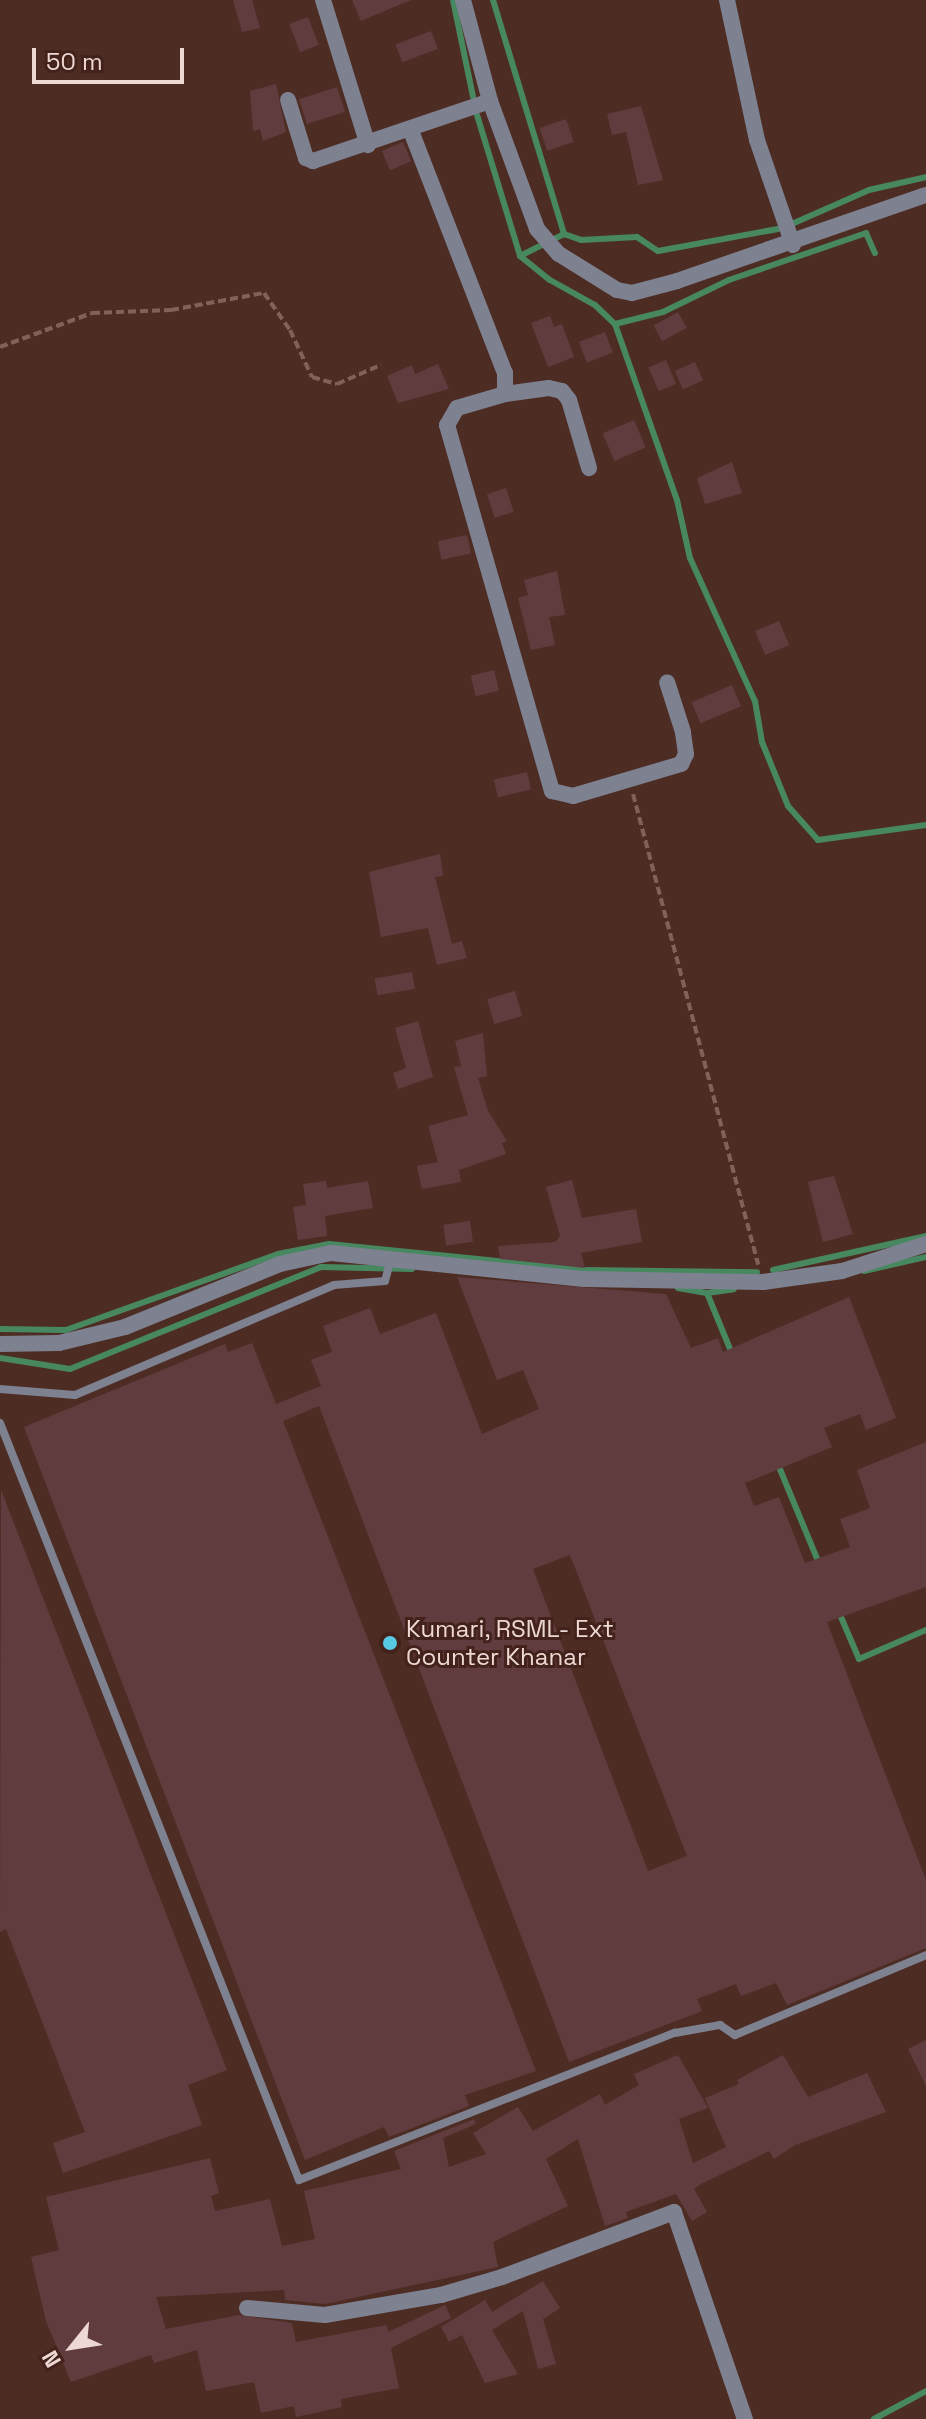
<!DOCTYPE html>
<style>
body{margin:0}
#map{position:relative;width:926px;height:2419px;overflow:hidden;background:#4d2c24;font-family:"Space Grotesk",sans-serif}
div>[style]{position:absolute}
.stream>*{height:6px;margin:-3px;padding:0 3px;transform-origin:3px;border-radius:3px;background:#488861}
.building>*{inset:0;background:#613c3f;transform-origin:0 0}
.path>*{height:4px;margin-top:-2px;transform-origin:0;background:repeating-linear-gradient(90deg,#80625b 0 8px,transparent 0 12px)}
.lane>*{height:8px;margin:-4px;padding:0 4px;transform-origin:4px;border-radius:4px;background:#7e8190}
.street>*{height:16px;margin:-8px;padding:0 8px;transform-origin:8px;border-radius:8px;background:#7e8190}
.dots>*{width:22px;height:22px;translate:-50% -50%;box-sizing:border-box;border:4px solid #42221a;border-radius:50%}
span{translate:-50% -50%;white-space:nowrap;text-align:center;line-height:1.15;-webkit-text-stroke:6px #42221a;paint-order:stroke}
.poi-label{font-size:24px;color:#eed8d3}
.left{translate:0 -50%;text-align:left}
.north{position:absolute;left:32px;top:2307px;width:80px;height:80px;-webkit-text-stroke:6px #42221a;paint-order:stroke;rotate:240deg;font-size:22px;font-weight:700;line-height:32px;text-align:center;color:#eed8d3}
.north::after{content:'';display:block;margin:auto;width:28px;height:36px;background:#eed8d3;clip-path:polygon(50% 0,100% 100%,50% 72%,0 100%)}
.scale{position:absolute;left:32px;top:48px;width:152px;height:36px;box-sizing:border-box;border:4px solid #eed8d3;border-top:0;padding-left:10px;font-size:24px;line-height:28px;white-space:nowrap;color:#eed8d3;-webkit-text-stroke:6px #42221a;paint-order:stroke}
</style>
<div id="map">
<div class="stream">
<div style="left:453px;top:0;width:99px;rotate:78.3deg"></div>
<div style="left:493px;top:0;width:245px;rotate:73.1deg"></div>
<div style="left:477px;top:115px;width:147px;rotate:73deg"></div>
<div style="left:520px;top:256px;width:38px;rotate:39deg"></div>
<div style="left:550px;top:280px;width:51px;rotate:29.1deg"></div>
<div style="left:595px;top:305px;width:28px;rotate:44deg"></div>
<div style="left:615px;top:324px;width:187px;rotate:70.6deg"></div>
<div style="left:677px;top:500px;width:59px;rotate:77.4deg"></div>
<div style="left:690px;top:558px;width:157px;rotate:65.6deg"></div>
<div style="left:755px;top:701px;width:42px;rotate:80.3deg"></div>
<div style="left:762px;top:742px;width:69px;rotate:67.9deg"></div>
<div style="left:788px;top:806px;width:45px;rotate:48.6deg"></div>
<div style="left:818px;top:840px;width:109px;rotate:-7.9deg"></div>
<div style="left:794px;top:223px;width:82px;rotate:-23.7deg"></div>
<div style="left:869px;top:190px;width:58px;rotate:-12.8deg"></div>
<div style="left:520px;top:256px;width:49px;rotate:-26.6deg"></div>
<div style="left:564px;top:234px;width:18px;rotate:19deg"></div>
<div style="left:581px;top:240px;width:56px;rotate:-3.1deg"></div>
<div style="left:637px;top:237px;width:25px;rotate:34deg"></div>
<div style="left:658px;top:251px;width:122px;rotate:-10.4deg"></div>
<div style="left:615px;top:324px;width:49px;rotate:-14deg"></div>
<div style="left:663px;top:312px;width:73px;rotate:-25.9deg"></div>
<div style="left:729px;top:280px;width:145px;rotate:-18.9deg"></div>
<div style="left:866px;top:233px;width:22px;rotate:66deg"></div>
<div style="left:773px;top:1270px;width:157px;rotate:-12.5deg"></div>
<div style="left:864px;top:1271px;width:64px;rotate:-12.7deg"></div>
<div style="left:678px;top:1288px;width:29px;rotate:10deg"></div>
<div style="left:707px;top:1293px;width:27px;rotate:-8deg"></div>
<div style="left:707px;top:1293px;width:68px;rotate:67.6deg"></div>
<div style="left:0;top:1329px;width:66px;rotate:0.9deg"></div>
<div style="left:66px;top:1330px;width:225px;rotate:-19.7deg"></div>
<div style="left:278px;top:1254px;width:52px;rotate:-11.1deg"></div>
<div style="left:329px;top:1244px;width:255px;rotate:5.8deg"></div>
<div style="left:583px;top:1270px;width:174px;rotate:0.7deg"></div>
<div style="left:0;top:1358px;width:71px;rotate:8.9deg"></div>
<div style="left:70px;top:1369px;width:271px;rotate:-22.1deg"></div>
<div style="left:321px;top:1267px;width:91px;rotate:1.3deg"></div>
<div style="left:777px;top:1462px;width:113px;rotate:67.5deg"></div>
<div style="left:838px;top:1610px;width:53px;rotate:66.8deg"></div>
<div style="left:859px;top:1659px;width:73px;rotate:-23.4deg"></div>
<div style="left:874px;top:2419px;width:59px;rotate:-28.3deg"></div>
</div>
<div class="building">
<div style="clip-path:polygon(233px 0,252px 0,260px 28px,242px 32px)"></div>
<div style="clip-path:polygon(352px 0,411px 0,361px 21px)"></div>
<div style="left:308px;top:17px;width:30px;height:20px;rotate:69deg"></div>
<div style="left:431px;top:31px;width:19px;height:38px;rotate:69deg"></div>
<div style="clip-path:polygon(276px 84px,286px 132px,263px 141px,260px 129px,253px 131px,250px 91px)"></div>
<div style="left:337px;top:87px;width:26px;height:40px;rotate:72deg"></div>
<div style="clip-path:polygon(641px 106px,663px 180px,638px 185px,626px 132px,612px 135px,607px 114px)"></div>
<div style="left:566px;top:119px;width:24px;height:28px;rotate:71deg"></div>
<div style="left:403px;top:142px;width:21px;height:23px;rotate:67deg"></div>
<div style="left:678px;top:312px;width:18px;height:28px;rotate:61deg"></div>
<div style="clip-path:polygon(550px 316px,554px 327px,562px 324px,574px 357px,548px 367px,531px 323px)"></div>
<div style="left:605px;top:332px;width:22px;height:28px;rotate:69deg"></div>
<div style="left:666px;top:360px;width:26px;height:19px;rotate:67deg"></div>
<div style="left:695px;top:362px;width:20px;height:22px;rotate:66deg"></div>
<div style="clip-path:polygon(438px 364px,449px 389px,398px 403px,387px 376px,412px 365px,415px 374px)"></div>
<div style="left:634px;top:420px;width:30px;height:34px;rotate:67deg"></div>
<div style="clip-path:polygon(732px 462px,742px 493px,705px 504px,697px 478px)"></div>
<div style="left:506px;top:488px;width:25px;height:20px;rotate:72deg"></div>
<div style="left:467px;top:535px;width:19px;height:30px;rotate:78deg"></div>
<div style="clip-path:polygon(557px 571px,565px 615px,549px 617px,555px 645px,531px 650px,518px 598px,528px 595px,524px 580px)"></div>
<div style="left:779px;top:621px;width:26px;height:26px;rotate:67deg"></div>
<div style="left:494px;top:670px;width:21px;height:24px;rotate:76deg"></div>
<div style="left:732px;top:685px;width:23px;height:44px;rotate:67deg"></div>
<div style="left:527px;top:772px;width:18px;height:34px;rotate:77deg"></div>
<div style="clip-path:polygon(440px 854px,443px 876px,435px 877px,452px 944px,462px 941px,467px 958px,437px 965px,428px 928px,381px 937px,369px 872px)"></div>
<div style="left:412px;top:972px;width:17px;height:38px;rotate:80deg"></div>
<div style="left:515px;top:991px;width:26px;height:29px;rotate:74deg"></div>
<div style="clip-path:polygon(418px 1021px,433px 1077px,398px 1089px,393px 1073px,406px 1068px,395px 1028px)"></div>
<div style="clip-path:polygon(483px 1033px,487px 1076px,478px 1078px,488px 1111px,507px 1141px,502px 1143px,506px 1154px,459px 1170px,461px 1182px,422px 1189px,417px 1166px,438px 1162px,428px 1126px,468px 1115px,454px 1067px,461px 1066px,455px 1041px)"></div>
<div style="clip-path:polygon(834px 1176px,853px 1234px,823px 1242px,808px 1182px)"></div>
<div style="clip-path:polygon(572px 1180px,582px 1218px,636px 1209px,642px 1242px,581px 1253px,585px 1268px,500px 1259px,498px 1246px,555px 1242px,560px 1236px,546px 1187px)"></div>
<div style="clip-path:polygon(326px 1181px,327px 1188px,368px 1181px,373px 1208px,325px 1216px,327px 1236px,298px 1240px,293px 1207px,306px 1205px,303px 1184px)"></div>
<div style="left:470px;top:1221px;width:21px;height:27px;rotate:82deg"></div>
<div style="clip-path:polygon(evenodd,457px 1277px,666px 1294px,691px 1348px,718px 1338px,723px 1352px,849px 1297px,896px 1418px,866px 1430px,860px 1414px,824px 1428px,832px 1447px,745px 1483px,754px 1506px,779px 1497px,805px 1563px,850px 1547px,840px 1519px,870px 1508px,857px 1470px,926px 1442px,926px 1587px,827px 1622px,926px 1880px,926px 1948px,787px 2005px,776px 1983px,741px 1996px,736px 1984px,697px 1999px,702px 2011px,569px 2062px,319px 1406px,283px 1421px,536px 2071px,465px 2095px,469px 2106px,389px 2137px,384px 2127px,305px 2160px,24px 1427px,225px 1344px,228px 1352px,252px 1343px,276px 1404px,321px 1386px,311px 1360px,332px 1352px,323px 1326px,370px 1308px,380px 1334px,436px 1313px,482px 1434px,539px 1409px,523px 1370px,497px 1380px,457px 1277px,570px 1555px,687px 1856px,648px 1871px,533px 1569px,570px 1555px)"></div>
<div style="clip-path:polygon(1px 1490px,227px 2070px,188px 2085px,202px 2125px,63px 2173px,53px 2143px,85px 2132px,6px 1929px,0 1932px)"></div>
<div style="clip-path:polygon(926px 2040px,926px 2086px,908px 2049px)"></div>
<div style="clip-path:polygon(678px 2055px,708px 2108px,679px 2119px,693px 2163px,726px 2147px,705px 2098px,739px 2084px,737px 2080px,783px 2055px,808px 2097px,867px 2073px,886px 2112px,795px 2145px,774px 2159px,769px 2151px,701px 2184px,694px 2189px,707px 2212px,692px 2221px,676px 2194px,626px 2212px,628px 2218px,605px 2226px,578px 2139px,546px 2159px,568px 2206px,493px 2242px,498px 2267px,325px 2304px,285px 2300px,284px 2290px,156px 2297px,166px 2329px,239px 2315px,292px 2323px,296px 2342px,387px 2325px,388px 2332px,445px 2305px,451px 2318px,391px 2348px,399px 2388px,341px 2399px,342px 2407px,296px 2417px,294px 2406px,261px 2413px,254px 2382px,206px 2391px,197px 2350px,154px 2363px,151px 2355px,71px 2382px,46px 2321px,31px 2257px,59px 2250px,46px 2197px,210px 2158px,219px 2193px,211px 2196px,215px 2211px,270px 2199px,282px 2246px,315px 2239px,304px 2191px,401px 2169px,394px 2151px,474px 2119px,476px 2124px,443px 2138px,449px 2167px,486px 2154px,473px 2133px,518px 2107px,533px 2131px,600px 2094px,605px 2105px,639px 2085px,634px 2074px)"></div>
<div style="clip-path:polygon(543px 2281px,560px 2308px,543px 2319px,556px 2364px,538px 2369px,523px 2311px,492px 2330px,518px 2374px,485px 2383px,462px 2335px,449px 2342px,441px 2327px,485px 2300px,492px 2312px)"></div>
</div>
<div class="path">
<div style="left:0;top:347px;width:98px;rotate:-20.3deg"></div>
<div style="left:92px;top:313px;width:79px;rotate:-2.2deg"></div>
<div style="left:171px;top:310px;width:95px;rotate:-10.4deg"></div>
<div style="left:264px;top:293px;width:45px;rotate:54.9deg"></div>
<div style="left:290px;top:330px;width:52px;rotate:64.9deg"></div>
<div style="left:312px;top:377px;width:26px;rotate:16deg"></div>
<div style="left:337px;top:384px;width:48px;rotate:-23.4deg"></div>
<div style="left:633px;top:794px;width:487px;rotate:75.1deg"></div>
</div>
<div class="lane">
<div style="left:0;top:1389px;width:75px;rotate:4.6deg"></div>
<div style="left:75px;top:1395px;width:281px;rotate:-23deg"></div>
<div style="left:334px;top:1285px;width:51px;rotate:-4.5deg"></div>
<div style="left:385px;top:1281px;width:20px;rotate:-75deg"></div>
<div style="left:0;top:1423px;width:814px;rotate:68.45deg"></div>
<div style="left:299px;top:2180px;width:404px;rotate:-21.4deg"></div>
<div style="left:675px;top:2033px;width:46px;rotate:-10.1deg"></div>
<div style="left:720px;top:2025px;width:18px;rotate:34deg"></div>
<div style="left:735px;top:2035px;width:207px;rotate:-22.7deg"></div>
</div>
<div class="street">
<div style="left:323px;top:0;width:152px;rotate:72.8deg"></div>
<div style="left:463px;top:0;width:105px;rotate:75deg"></div>
<div style="left:490px;top:101px;width:136px;rotate:69.8deg"></div>
<div style="left:537px;top:229px;width:33px;rotate:49deg"></div>
<div style="left:559px;top:254px;width:68px;rotate:31.8deg"></div>
<div style="left:617px;top:290px;width:15px;rotate:11deg"></div>
<div style="left:632px;top:293px;width:47px;rotate:-14.9deg"></div>
<div style="left:677px;top:281px;width:263px;rotate:-19.1deg"></div>
<div style="left:727px;top:0;width:143px;rotate:77.9deg"></div>
<div style="left:757px;top:140px;width:111px;rotate:71.1deg"></div>
<div style="left:288px;top:100px;width:61px;rotate:72.8deg"></div>
<div style="left:306px;top:158px;width:8px;rotate:23deg"></div>
<div style="left:313px;top:161px;width:187px;rotate:-18.7deg"></div>
<div style="left:411px;top:131px;width:260px;rotate:68.8deg"></div>
<div style="left:505px;top:373px;width:21px;rotate:90deg"></div>
<div style="left:505px;top:394px;width:50px;rotate:163.7deg"></div>
<div style="left:457px;top:408px;width:20px;rotate:120deg"></div>
<div style="left:447px;top:425px;width:381px;rotate:74deg"></div>
<div style="left:552px;top:791px;width:22px;rotate:13deg"></div>
<div style="left:573px;top:796px;width:113px;rotate:-16.5deg"></div>
<div style="left:681px;top:764px;width:11px;rotate:-63deg"></div>
<div style="left:686px;top:754px;width:22px;rotate:-98deg"></div>
<div style="left:683px;top:732px;width:52px;rotate:-107.7deg"></div>
<div style="left:505px;top:394px;width:44px;rotate:-7.8deg"></div>
<div style="left:549px;top:388px;width:13px;rotate:13deg"></div>
<div style="left:562px;top:391px;width:11px;rotate:52deg"></div>
<div style="left:569px;top:400px;width:71px;rotate:73.6deg"></div>
<div style="left:0;top:1344px;width:59px;rotate:-1deg"></div>
<div style="left:59px;top:1343px;width:68px;rotate:-13.6deg"></div>
<div style="left:125px;top:1327px;width:167px;rotate:-22.1deg"></div>
<div style="left:280px;top:1264px;width:52px;rotate:-12.2deg"></div>
<div style="left:331px;top:1253px;width:254px;rotate:5.9deg"></div>
<div style="left:584px;top:1279px;width:179px;rotate:1deg"></div>
<div style="left:763px;top:1282px;width:80px;rotate:-7.9deg"></div>
<div style="left:842px;top:1271px;width:88px;rotate:-17.8deg"></div>
<div style="left:247px;top:2308px;width:78px;rotate:5.1deg"></div>
<div style="left:325px;top:2315px;width:118px;rotate:-9.8deg"></div>
<div style="left:441px;top:2295px;width:64px;rotate:-16.4deg"></div>
<div style="left:502px;top:2277px;width:184px;rotate:-20.7deg"></div>
<div style="left:674px;top:2212px;width:219px;rotate:71.1deg"></div>
</div>
<div class="dots">
<div style="left:390px;top:1643px;background:#58c9e3"></div>
</div>
<div class="poi-label">
<span class="left" style="left:406px;top:1643px">Kumari, RSML- Ext<br>Counter Khanar</span>
</div>
<div class="north">N</div>
<div class="scale">50 m</div>
</div>
